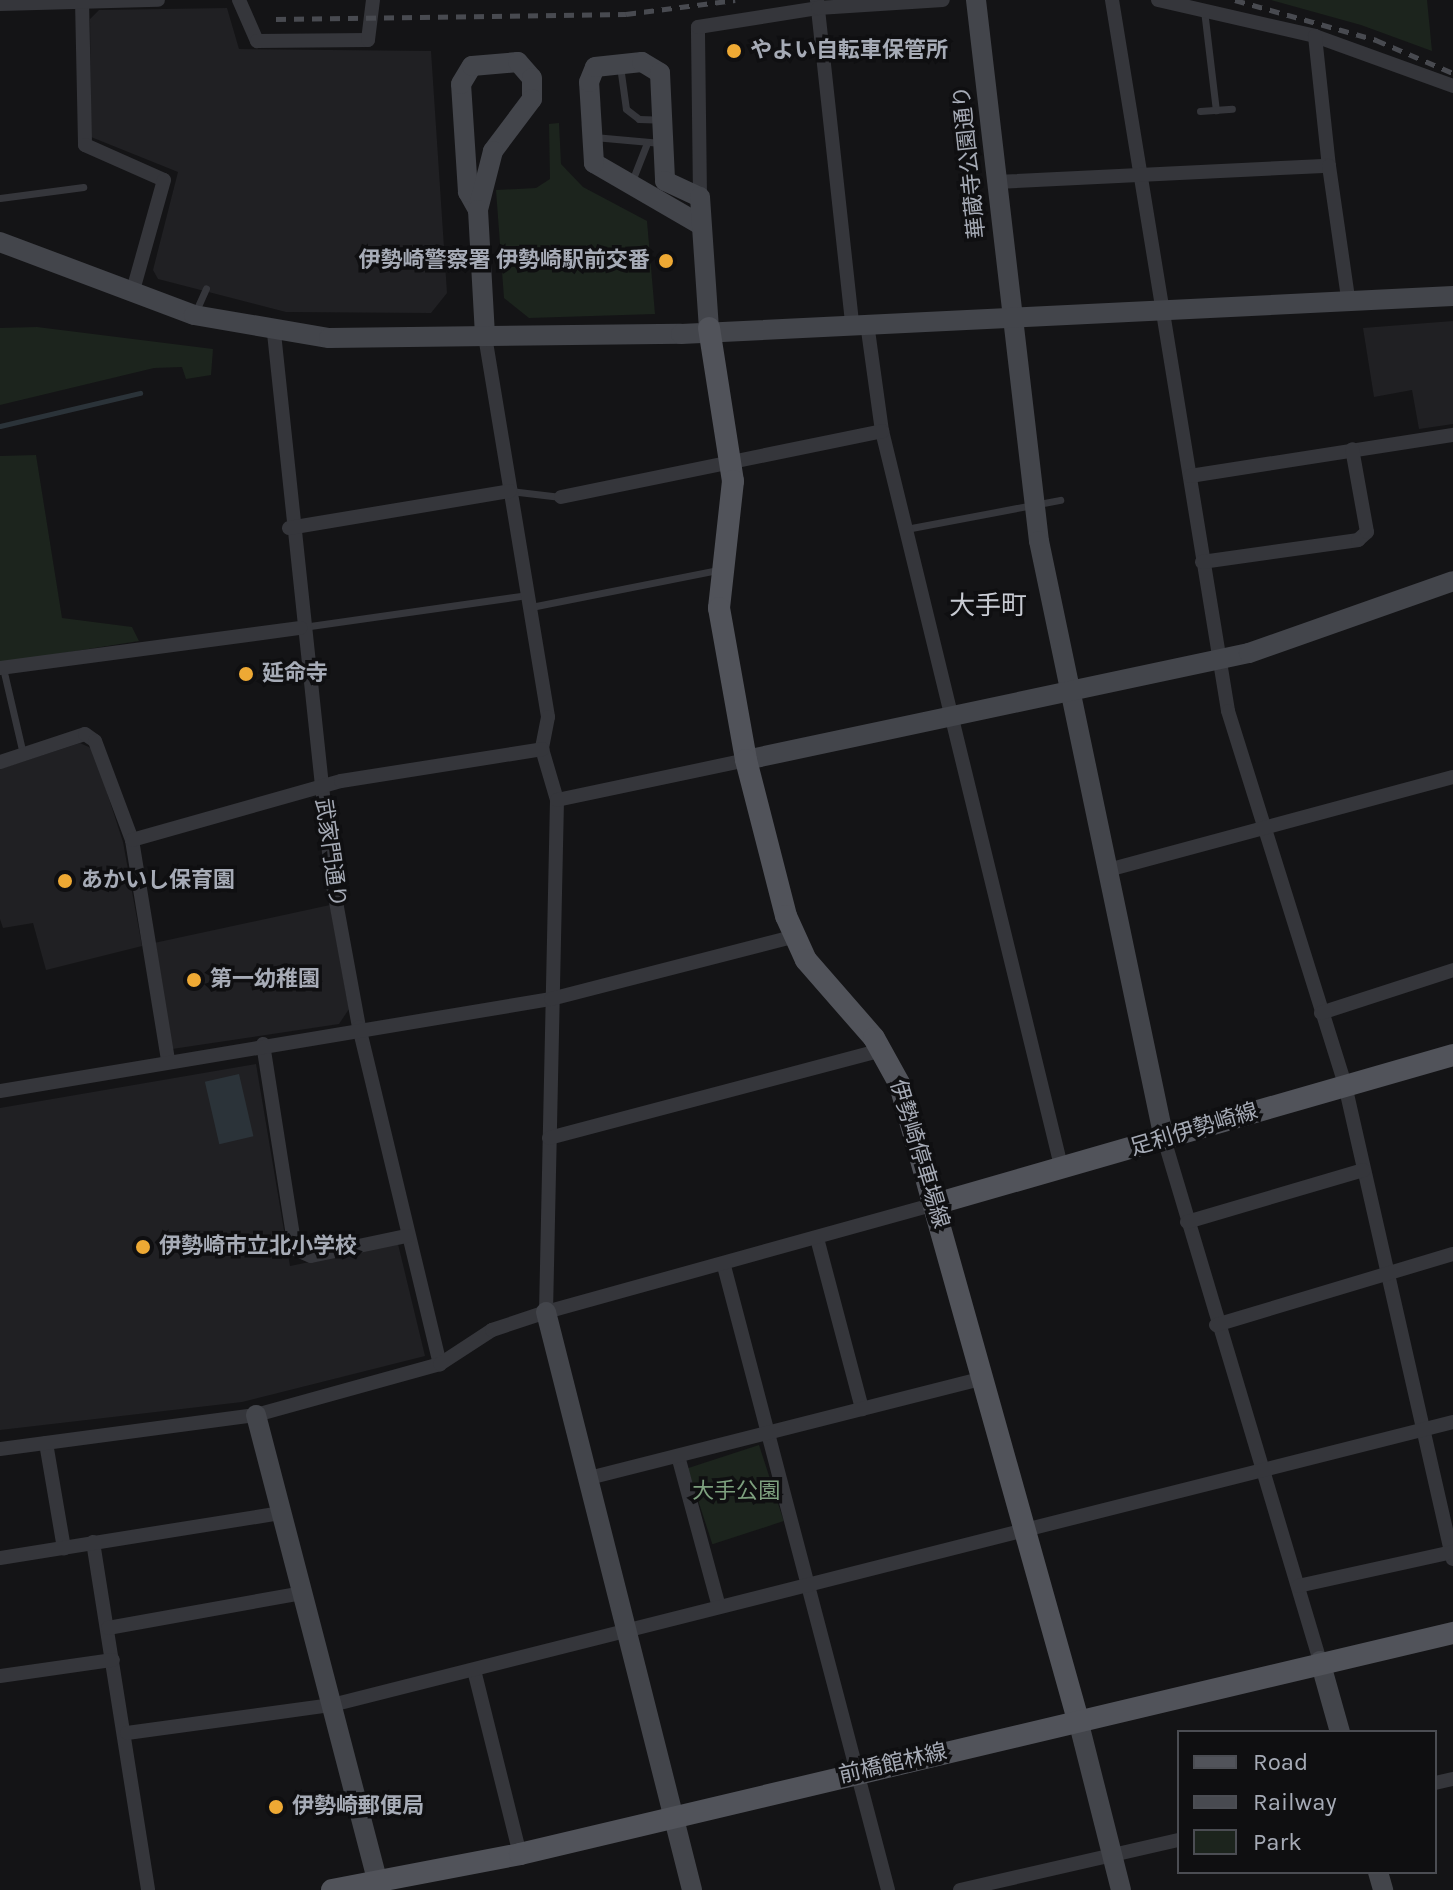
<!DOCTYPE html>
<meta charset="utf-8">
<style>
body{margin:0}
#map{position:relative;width:1453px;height:1890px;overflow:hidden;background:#141416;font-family:Karla,"Noto Sans JP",sans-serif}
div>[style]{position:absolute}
.built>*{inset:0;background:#202023}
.green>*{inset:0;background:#1c241d;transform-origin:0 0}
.water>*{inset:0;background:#2b3339;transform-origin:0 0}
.stream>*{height:5px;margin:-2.5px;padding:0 2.5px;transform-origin:2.5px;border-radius:2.5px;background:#2b3339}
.lane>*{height:7px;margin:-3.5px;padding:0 3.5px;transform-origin:3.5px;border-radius:3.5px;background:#35363b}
.street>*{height:14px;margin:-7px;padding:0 7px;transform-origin:7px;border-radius:7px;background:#35363b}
.secondary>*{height:20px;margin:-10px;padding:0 10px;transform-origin:10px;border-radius:10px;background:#43454b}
.primary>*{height:22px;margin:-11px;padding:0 11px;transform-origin:11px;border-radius:11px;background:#51535a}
.rail>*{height:5px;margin-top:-2.5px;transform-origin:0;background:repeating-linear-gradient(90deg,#484a50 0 10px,transparent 0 18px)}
.dots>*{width:22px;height:22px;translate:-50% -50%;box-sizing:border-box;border:4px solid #0f0f11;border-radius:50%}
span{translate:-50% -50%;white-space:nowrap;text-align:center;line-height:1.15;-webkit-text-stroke:7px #0f0f11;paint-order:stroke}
.poi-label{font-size:22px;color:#a6abb6;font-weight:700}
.left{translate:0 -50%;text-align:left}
.right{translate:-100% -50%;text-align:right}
.street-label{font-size:22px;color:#a6abb6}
.park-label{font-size:22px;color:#7da07e}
.quarter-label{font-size:26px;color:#c7cad2}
.legend{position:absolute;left:1177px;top:1730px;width:260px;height:144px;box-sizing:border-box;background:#0f0f11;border:2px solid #4b4d53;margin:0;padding:10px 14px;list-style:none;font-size:24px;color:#a6abb6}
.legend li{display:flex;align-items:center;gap:16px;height:40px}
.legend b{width:40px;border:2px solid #4b4d53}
</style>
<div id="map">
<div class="built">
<div style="clip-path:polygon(227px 8px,239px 49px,431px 51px,447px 293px,431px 313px,286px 312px,158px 279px,153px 270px,178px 172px,91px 137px,90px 19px,99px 10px)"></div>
<div style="clip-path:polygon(1453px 321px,1453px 424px,1419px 429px,1412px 390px,1374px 397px,1363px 328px)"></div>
<div style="clip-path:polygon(80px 743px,93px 749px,123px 842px,142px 946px,46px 970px,33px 923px,3px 928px,0 919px,0 769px)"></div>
<div style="clip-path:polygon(330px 905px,349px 1009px,339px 1024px,172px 1049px,154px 943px)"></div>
<div style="clip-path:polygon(256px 1064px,290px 1266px,398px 1244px,425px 1356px,242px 1402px,0 1430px,0 1108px)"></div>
</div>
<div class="green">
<div style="clip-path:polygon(1271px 0,1427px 0,1432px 51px,1361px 25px)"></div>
<div style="clip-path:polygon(559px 123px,561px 164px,583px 187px,647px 221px,655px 314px,529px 318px,504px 298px,496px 190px,536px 188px,550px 179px,549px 124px)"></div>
<div style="clip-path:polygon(37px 327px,213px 349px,211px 375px,186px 379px,182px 367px,154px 368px,0 405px,0 328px)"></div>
<div style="clip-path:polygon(36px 455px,62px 618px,132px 627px,139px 641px,0 663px,0 456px)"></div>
<div style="left:759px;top:1445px;width:80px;height:75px;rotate:72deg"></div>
</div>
<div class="water">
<div style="left:239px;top:1074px;width:64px;height:35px;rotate:77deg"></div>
</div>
<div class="stream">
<div style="left:0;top:426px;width:144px;rotate:-13.3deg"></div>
</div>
<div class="lane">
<div style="left:1204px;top:10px;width:101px;rotate:83.2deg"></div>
<div style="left:620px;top:66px;width:43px;rotate:82.1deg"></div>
<div style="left:626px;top:109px;width:16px;rotate:38deg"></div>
<div style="left:639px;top:119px;width:23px;rotate:2deg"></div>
<div style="left:1200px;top:111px;width:32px;rotate:-4deg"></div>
<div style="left:594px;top:137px;width:67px;rotate:5.1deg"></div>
<div style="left:632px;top:181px;width:41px;rotate:-68.5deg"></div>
<div style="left:0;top:198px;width:84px;rotate:-7.5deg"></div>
<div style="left:195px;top:313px;width:27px;rotate:-66deg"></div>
<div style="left:510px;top:491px;width:51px;rotate:6.7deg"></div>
<div style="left:906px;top:529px;width:157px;rotate:-10.7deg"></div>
<div style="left:531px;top:607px;width:191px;rotate:-11.2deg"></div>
<div style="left:303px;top:627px;width:226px;rotate:-8.1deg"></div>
<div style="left:3px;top:668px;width:88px;rotate:76.9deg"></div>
</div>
<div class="street">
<div style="left:82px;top:0;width:145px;rotate:88.8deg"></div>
<div style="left:85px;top:145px;width:86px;rotate:23.9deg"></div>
<div style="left:164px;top:180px;width:118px;rotate:105.7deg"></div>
<div style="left:239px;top:0;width:45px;rotate:66.3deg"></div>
<div style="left:257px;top:41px;width:111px;rotate:-0.5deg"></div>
<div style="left:368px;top:40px;width:40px;rotate:-82.9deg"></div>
<div style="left:817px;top:0;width:326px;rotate:83.8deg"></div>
<div style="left:1112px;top:0;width:720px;rotate:80.73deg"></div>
<div style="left:1228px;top:711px;width:392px;rotate:72.6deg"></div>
<div style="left:1345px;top:1085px;width:486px;rotate:77.2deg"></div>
<div style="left:1158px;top:0;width:161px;rotate:12.9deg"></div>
<div style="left:1315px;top:36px;width:147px;rotate:19.9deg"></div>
<div style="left:0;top:4px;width:158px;rotate:-1.5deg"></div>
<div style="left:1315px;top:36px;width:131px;rotate:83.9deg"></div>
<div style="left:996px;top:182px;width:333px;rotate:-2.8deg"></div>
<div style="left:1329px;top:166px;width:139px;rotate:81.8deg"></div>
<div style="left:700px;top:197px;width:170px;rotate:-90.7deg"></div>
<div style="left:698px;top:27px;width:121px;rotate:-9deg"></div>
<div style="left:818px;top:8px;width:125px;rotate:-3.7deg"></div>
<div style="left:867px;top:323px;width:109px;rotate:82.1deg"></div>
<div style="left:882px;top:431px;width:761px;rotate:76.31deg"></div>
<div style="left:274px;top:333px;width:550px;rotate:83.95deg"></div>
<div style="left:332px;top:880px;width:149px;rotate:79.6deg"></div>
<div style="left:359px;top:1027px;width:347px;rotate:76.5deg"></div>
<div style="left:485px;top:336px;width:386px;rotate:80.6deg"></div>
<div style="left:548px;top:717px;width:33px;rotate:101deg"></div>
<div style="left:542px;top:749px;width:53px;rotate:73.6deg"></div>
<div style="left:557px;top:800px;width:512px;rotate:91.23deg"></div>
<div style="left:1190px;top:476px;width:266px;rotate:-8.9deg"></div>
<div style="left:561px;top:497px;width:328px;rotate:-11.6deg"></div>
<div style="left:289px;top:528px;width:224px;rotate:-9.5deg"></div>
<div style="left:1202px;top:562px;width:158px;rotate:-8deg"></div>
<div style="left:1358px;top:540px;width:12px;rotate:-42deg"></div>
<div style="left:1367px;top:532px;width:84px;rotate:-100.2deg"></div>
<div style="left:0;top:668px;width:303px;rotate:-7.6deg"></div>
<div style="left:0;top:762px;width:89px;rotate:-18.2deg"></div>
<div style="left:85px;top:734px;width:12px;rotate:35deg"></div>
<div style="left:95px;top:741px;width:106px;rotate:69.5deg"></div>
<div style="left:132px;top:840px;width:224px;rotate:80.7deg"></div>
<div style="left:557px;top:800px;width:193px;rotate:-11.9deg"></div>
<div style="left:132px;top:840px;width:217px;rotate:-15.8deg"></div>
<div style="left:341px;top:781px;width:204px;rotate:-9deg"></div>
<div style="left:1108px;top:870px;width:357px;rotate:-15.1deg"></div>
<div style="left:1321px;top:1013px;width:139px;rotate:-18deg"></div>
<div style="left:263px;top:1044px;width:207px;rotate:81.1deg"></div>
<div style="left:295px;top:1249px;width:17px;rotate:24deg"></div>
<div style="left:311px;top:1256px;width:98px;rotate:-11.8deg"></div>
<div style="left:0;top:1091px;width:559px;rotate:-9.48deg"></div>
<div style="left:551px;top:999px;width:250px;rotate:-14.4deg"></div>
<div style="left:549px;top:1138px;width:344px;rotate:-14.8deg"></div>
<div style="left:1164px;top:1139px;width:545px;rotate:73.36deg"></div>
<div style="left:1187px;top:1222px;width:184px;rotate:-16.4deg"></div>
<div style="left:818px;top:1242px;width:173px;rotate:75.2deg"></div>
<div style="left:724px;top:1266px;width:645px;rotate:75.27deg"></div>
<div style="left:1216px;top:1325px;width:247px;rotate:-16.7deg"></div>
<div style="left:46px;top:1443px;width:107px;rotate:80.3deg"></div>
<div style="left:0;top:1449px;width:258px;rotate:-7.6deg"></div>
<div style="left:256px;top:1415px;width:191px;rotate:-15.5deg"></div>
<div style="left:440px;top:1364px;width:62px;rotate:-33.2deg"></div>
<div style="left:492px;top:1330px;width:57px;rotate:-18.4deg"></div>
<div style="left:546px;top:1312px;width:404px;rotate:-15.5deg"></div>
<div style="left:678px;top:1456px;width:156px;rotate:74.8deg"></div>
<div style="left:589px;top:1478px;width:407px;rotate:-14.2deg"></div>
<div style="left:93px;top:1542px;width:352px;rotate:81deg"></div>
<div style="left:0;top:1558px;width:285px;rotate:-9.1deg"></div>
<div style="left:1298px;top:1586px;width:159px;rotate:-12.4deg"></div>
<div style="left:108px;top:1628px;width:197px;rotate:-10.2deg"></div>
<div style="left:474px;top:1670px;width:190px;rotate:76deg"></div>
<div style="left:0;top:1676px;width:114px;rotate:-8.1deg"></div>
<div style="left:127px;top:1733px;width:207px;rotate:-7.8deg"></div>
<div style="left:332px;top:1705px;width:1156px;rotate:-14.17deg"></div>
<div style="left:1435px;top:1783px;width:18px;rotate:-13deg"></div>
<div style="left:960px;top:1890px;width:225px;rotate:-12.9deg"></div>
</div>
<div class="secondary">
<div style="left:976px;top:0;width:545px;rotate:83.36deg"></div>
<div style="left:1039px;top:541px;width:611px;rotate:78.19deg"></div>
<div style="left:478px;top:210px;width:21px;rotate:-119deg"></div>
<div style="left:468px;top:192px;width:108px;rotate:-93.7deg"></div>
<div style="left:461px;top:84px;width:21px;rotate:-59deg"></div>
<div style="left:472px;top:66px;width:46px;rotate:-5deg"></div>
<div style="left:518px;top:62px;width:21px;rotate:49deg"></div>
<div style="left:532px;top:78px;width:21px;rotate:90deg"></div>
<div style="left:532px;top:99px;width:65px;rotate:126.9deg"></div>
<div style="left:493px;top:151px;width:61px;rotate:104.3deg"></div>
<div style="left:478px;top:210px;width:126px;rotate:86.8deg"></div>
<div style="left:701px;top:225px;width:124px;rotate:-149.9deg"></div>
<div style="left:594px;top:163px;width:81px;rotate:-93.5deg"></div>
<div style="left:589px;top:82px;width:16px;rotate:-68deg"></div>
<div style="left:595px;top:67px;width:47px;rotate:-6.1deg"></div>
<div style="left:642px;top:62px;width:21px;rotate:31deg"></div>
<div style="left:660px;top:73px;width:108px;rotate:87.3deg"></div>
<div style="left:665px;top:181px;width:38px;rotate:25deg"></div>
<div style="left:700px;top:197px;width:131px;rotate:86.1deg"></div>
<div style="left:0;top:242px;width:207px;rotate:20.6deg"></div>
<div style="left:194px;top:315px;width:137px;rotate:9.7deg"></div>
<div style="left:329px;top:338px;width:352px;rotate:-0.7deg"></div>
<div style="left:681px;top:334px;width:773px;rotate:-2.82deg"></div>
<div style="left:746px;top:760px;width:514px;rotate:-12.01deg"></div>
<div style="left:1249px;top:653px;width:216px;rotate:-19.4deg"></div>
<div style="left:546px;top:1312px;width:596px;rotate:75.82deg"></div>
<div style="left:256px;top:1415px;width:491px;rotate:75.4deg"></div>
<div style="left:1320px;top:1661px;width:74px;rotate:74.3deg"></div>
<div style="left:1078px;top:1720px;width:175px;rotate:75.8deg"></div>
<div style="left:1378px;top:1872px;width:19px;rotate:74deg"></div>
</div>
<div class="primary">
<div style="left:709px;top:328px;width:155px;rotate:81.1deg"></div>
<div style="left:733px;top:481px;width:128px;rotate:96.3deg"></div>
<div style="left:719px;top:608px;width:154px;rotate:79.9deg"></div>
<div style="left:746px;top:760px;width:161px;rotate:75.6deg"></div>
<div style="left:786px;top:916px;width:48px;rotate:65.6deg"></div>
<div style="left:806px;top:960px;width:103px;rotate:48.9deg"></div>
<div style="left:874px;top:1038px;width:54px;rotate:61deg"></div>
<div style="left:900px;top:1085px;width:659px;rotate:74.34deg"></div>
<div style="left:935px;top:1204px;width:539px;rotate:-16.05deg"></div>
<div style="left:332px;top:1890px;width:191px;rotate:-10.8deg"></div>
<div style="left:520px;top:1854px;width:959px;rotate:-13.33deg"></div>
</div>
<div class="rail">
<div style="left:1235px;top:0;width:147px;rotate:15.8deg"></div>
<div style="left:1376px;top:40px;width:84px;rotate:23.2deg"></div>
<div style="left:276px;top:19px;width:350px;rotate:-0.8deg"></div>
<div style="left:626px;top:14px;width:110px;rotate:-7.3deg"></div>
</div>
<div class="dots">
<div style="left:734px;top:51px;background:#eea934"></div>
<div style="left:666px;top:261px;background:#eea934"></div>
<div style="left:246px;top:674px;background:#eea934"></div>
<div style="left:65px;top:881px;background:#eea934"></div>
<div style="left:194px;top:980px;background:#eea934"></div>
<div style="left:143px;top:1247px;background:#eea934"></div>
<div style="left:276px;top:1807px;background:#eea934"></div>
</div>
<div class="poi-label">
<span class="left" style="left:750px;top:51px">やよい自転車保管所</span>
<span class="right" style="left:650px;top:261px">伊勢崎警察署 伊勢崎駅前交番</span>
<span class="left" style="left:262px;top:674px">延命寺</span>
<span class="left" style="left:81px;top:881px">あかいし保育園</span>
<span class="left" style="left:210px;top:980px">第一幼稚園</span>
<span class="left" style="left:159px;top:1247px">伊勢崎市立北小学校</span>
<span class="left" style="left:292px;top:1807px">伊勢崎郵便局</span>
</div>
<div class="street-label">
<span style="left:970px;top:162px;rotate:-96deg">華蔵寺公園通り</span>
<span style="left:330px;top:853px;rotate:82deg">武家門通り</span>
<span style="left:1194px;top:1130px;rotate:-17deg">足利伊勢崎線</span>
<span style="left:919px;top:1154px;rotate:73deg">伊勢崎停車場線</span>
<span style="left:893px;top:1764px;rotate:-13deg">前橋館林線</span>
</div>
<div class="park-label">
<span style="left:736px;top:1492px">大手公園</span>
</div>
<div class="quarter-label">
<span style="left:988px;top:606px">大手町</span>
</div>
<ul class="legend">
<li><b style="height:10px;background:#51535a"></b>Road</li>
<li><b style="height:10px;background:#484a50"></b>Railway</li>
<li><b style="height:22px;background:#1c241d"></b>Park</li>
</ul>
</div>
